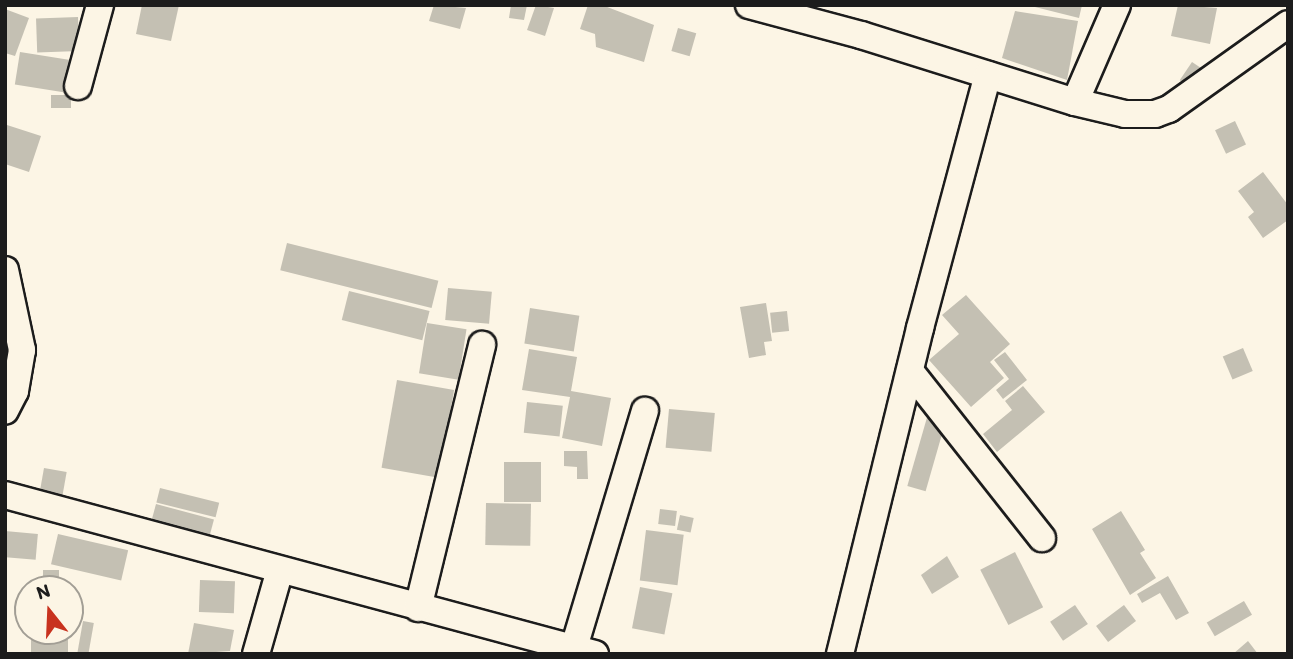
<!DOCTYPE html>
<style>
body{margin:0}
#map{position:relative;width:1293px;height:659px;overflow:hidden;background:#fcf5e5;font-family:Itim,sans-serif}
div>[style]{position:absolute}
.building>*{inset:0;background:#c4c0b3;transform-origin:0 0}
.roads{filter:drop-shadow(2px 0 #1c1c1c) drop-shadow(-2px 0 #1c1c1c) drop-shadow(0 2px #1c1c1c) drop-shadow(0 -2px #1c1c1c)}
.minor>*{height:26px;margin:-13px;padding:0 13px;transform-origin:13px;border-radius:13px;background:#fcf5e5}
span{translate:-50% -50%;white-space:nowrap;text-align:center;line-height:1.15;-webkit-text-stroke:5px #fcf5e5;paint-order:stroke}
.frame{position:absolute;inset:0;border:7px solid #1c1c1c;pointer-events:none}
.north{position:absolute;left:14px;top:575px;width:70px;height:70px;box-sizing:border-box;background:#fcf5e5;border:2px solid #a29e95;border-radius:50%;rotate:342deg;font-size:19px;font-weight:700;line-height:28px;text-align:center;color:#1c1c1c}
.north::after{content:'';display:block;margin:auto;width:24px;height:32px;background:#c8321e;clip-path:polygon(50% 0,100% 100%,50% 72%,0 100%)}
</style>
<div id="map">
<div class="building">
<div style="clip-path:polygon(142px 5px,179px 5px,171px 41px,136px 34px)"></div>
<div style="clip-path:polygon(434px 5px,466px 8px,460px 29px,429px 21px)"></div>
<div style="clip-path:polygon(511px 5px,527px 5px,524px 20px,509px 18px)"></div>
<div style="clip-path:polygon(536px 5px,554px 8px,545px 36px,527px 30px)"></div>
<div style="clip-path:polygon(588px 5px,602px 5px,654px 25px,644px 62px,596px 47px,595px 34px,580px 29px)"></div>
<div style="clip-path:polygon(1027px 5px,1082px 5px,1079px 18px)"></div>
<div style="clip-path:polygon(1178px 5px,1217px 8px,1210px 44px,1171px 36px)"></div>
<div style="clip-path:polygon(5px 9px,29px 18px,15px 56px,5px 53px)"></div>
<div style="clip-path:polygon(1015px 11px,1078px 21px,1067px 80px,1002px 58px)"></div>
<div style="left:78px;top:17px;width:34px;height:42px;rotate:88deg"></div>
<div style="left:678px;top:28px;width:19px;height:24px;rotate:16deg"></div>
<div style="left:20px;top:52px;width:54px;height:33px;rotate:9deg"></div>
<div style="left:1192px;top:62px;width:14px;height:22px;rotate:34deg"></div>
<div style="left:51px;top:95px;width:20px;height:13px"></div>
<div style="left:1235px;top:121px;width:26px;height:22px;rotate:65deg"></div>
<div style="clip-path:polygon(7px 125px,41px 136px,29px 172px,5px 164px)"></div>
<div style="clip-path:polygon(1263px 172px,1288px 205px,1288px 220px,1263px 238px,1248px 217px,1254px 212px,1238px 191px)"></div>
<div style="left:287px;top:243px;width:156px;height:28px;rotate:14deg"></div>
<div style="left:448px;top:288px;width:44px;height:32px;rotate:5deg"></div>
<div style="left:349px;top:291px;width:83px;height:30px;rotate:14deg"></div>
<div style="clip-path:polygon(966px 295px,1010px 344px,990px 362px,1004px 378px,971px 407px,929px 360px,959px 334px,942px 315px)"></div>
<div style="clip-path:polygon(766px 303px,772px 341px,764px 342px,766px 355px,749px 358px,740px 307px)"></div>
<div style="left:530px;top:308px;width:50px;height:36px;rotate:9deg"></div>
<div style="left:787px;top:311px;width:20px;height:17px;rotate:84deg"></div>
<div style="left:427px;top:323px;width:40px;height:51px;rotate:9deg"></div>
<div style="left:1243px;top:348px;width:25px;height:22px;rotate:67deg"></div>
<div style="clip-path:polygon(529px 349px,577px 357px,571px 391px,611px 398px,602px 446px,562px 438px,570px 397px,522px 390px)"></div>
<div style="clip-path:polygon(1005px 352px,1027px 380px,1003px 399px,996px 390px,1009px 379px,994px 360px)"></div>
<div style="left:397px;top:380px;width:58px;height:89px;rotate:10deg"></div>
<div style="clip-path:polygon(1023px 386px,1045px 412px,997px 452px,983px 434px,1012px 410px,1005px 401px)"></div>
<div style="left:527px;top:402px;width:36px;height:31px;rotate:6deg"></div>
<div style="left:669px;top:409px;width:46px;height:39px;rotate:5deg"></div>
<div style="left:928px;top:414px;width:19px;height:75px;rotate:16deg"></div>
<div style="clip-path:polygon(564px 451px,587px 451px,588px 479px,577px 479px,577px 467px,564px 466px)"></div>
<div style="left:504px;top:462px;width:37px;height:40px"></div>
<div style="left:44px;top:468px;width:23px;height:28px;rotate:10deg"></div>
<div style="left:160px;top:488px;width:61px;height:15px;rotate:14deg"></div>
<div style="left:486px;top:503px;width:45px;height:42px;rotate:1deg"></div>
<div style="left:156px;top:504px;width:60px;height:19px;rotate:15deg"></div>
<div style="left:660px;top:509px;width:17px;height:15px;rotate:7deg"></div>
<div style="clip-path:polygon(1121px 511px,1145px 550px,1140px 553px,1156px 578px,1130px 595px,1092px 529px)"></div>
<div style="left:680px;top:515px;width:14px;height:15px;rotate:12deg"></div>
<div style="left:646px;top:530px;width:38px;height:51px;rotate:7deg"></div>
<div style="left:5px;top:531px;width:33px;height:26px;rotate:5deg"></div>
<div style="left:58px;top:534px;width:72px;height:31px;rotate:13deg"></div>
<div style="left:1015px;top:552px;width:62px;height:39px;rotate:63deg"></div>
<div style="clip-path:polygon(947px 556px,959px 577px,932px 594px,921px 575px)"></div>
<div style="left:43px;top:570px;width:16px;height:19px"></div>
<div style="clip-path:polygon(1168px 576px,1189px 613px,1176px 620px,1160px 593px,1142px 603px,1137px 594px)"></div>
<div style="left:200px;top:580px;width:35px;height:32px;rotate:2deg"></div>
<div style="left:640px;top:587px;width:33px;height:42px;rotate:11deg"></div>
<div style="left:1244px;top:601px;width:16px;height:43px;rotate:60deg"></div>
<div style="left:1075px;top:605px;width:23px;height:30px;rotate:56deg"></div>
<div style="left:1124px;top:605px;width:20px;height:35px;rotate:53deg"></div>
<div style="left:83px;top:621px;width:11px;height:34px;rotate:10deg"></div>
<div style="clip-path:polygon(194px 623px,234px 630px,230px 651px,188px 654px)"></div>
<div style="left:31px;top:631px;width:37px;height:23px"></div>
<div style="clip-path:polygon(1248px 641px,1258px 654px,1233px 654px)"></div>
</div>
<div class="roads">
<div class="minor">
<div style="left:749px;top:5px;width:116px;rotate:15deg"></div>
<div style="left:861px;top:35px;width:224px;rotate:17.4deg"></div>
<div style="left:1075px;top:102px;width:51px;rotate:13.5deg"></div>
<div style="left:1125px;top:114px;width:30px"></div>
<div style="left:1155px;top:114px;width:15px;rotate:-20deg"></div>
<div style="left:1169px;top:109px;width:146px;rotate:-35.5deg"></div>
<div style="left:78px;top:86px;width:84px;rotate:-74.8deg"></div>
<div style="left:1075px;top:102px;width:106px;rotate:-66.6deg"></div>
<div style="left:5px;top:270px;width:82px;rotate:78deg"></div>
<div style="left:22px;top:350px;width:42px;rotate:99.7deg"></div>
<div style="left:15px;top:391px;width:22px;rotate:117deg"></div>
<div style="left:910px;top:371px;width:213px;rotate:51.7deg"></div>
<div style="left:5px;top:495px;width:611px;rotate:15.08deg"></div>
<div style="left:418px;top:608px;width:271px;rotate:-76.3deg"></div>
<div style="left:256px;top:654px;width:87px;rotate:-74.1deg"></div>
<div style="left:572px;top:654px;width:254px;rotate:-73.3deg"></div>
<div style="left:840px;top:654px;width:336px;rotate:-76.2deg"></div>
<div style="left:920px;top:328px;width:262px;rotate:-75deg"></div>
</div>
</div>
<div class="frame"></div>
<div class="north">N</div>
</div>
